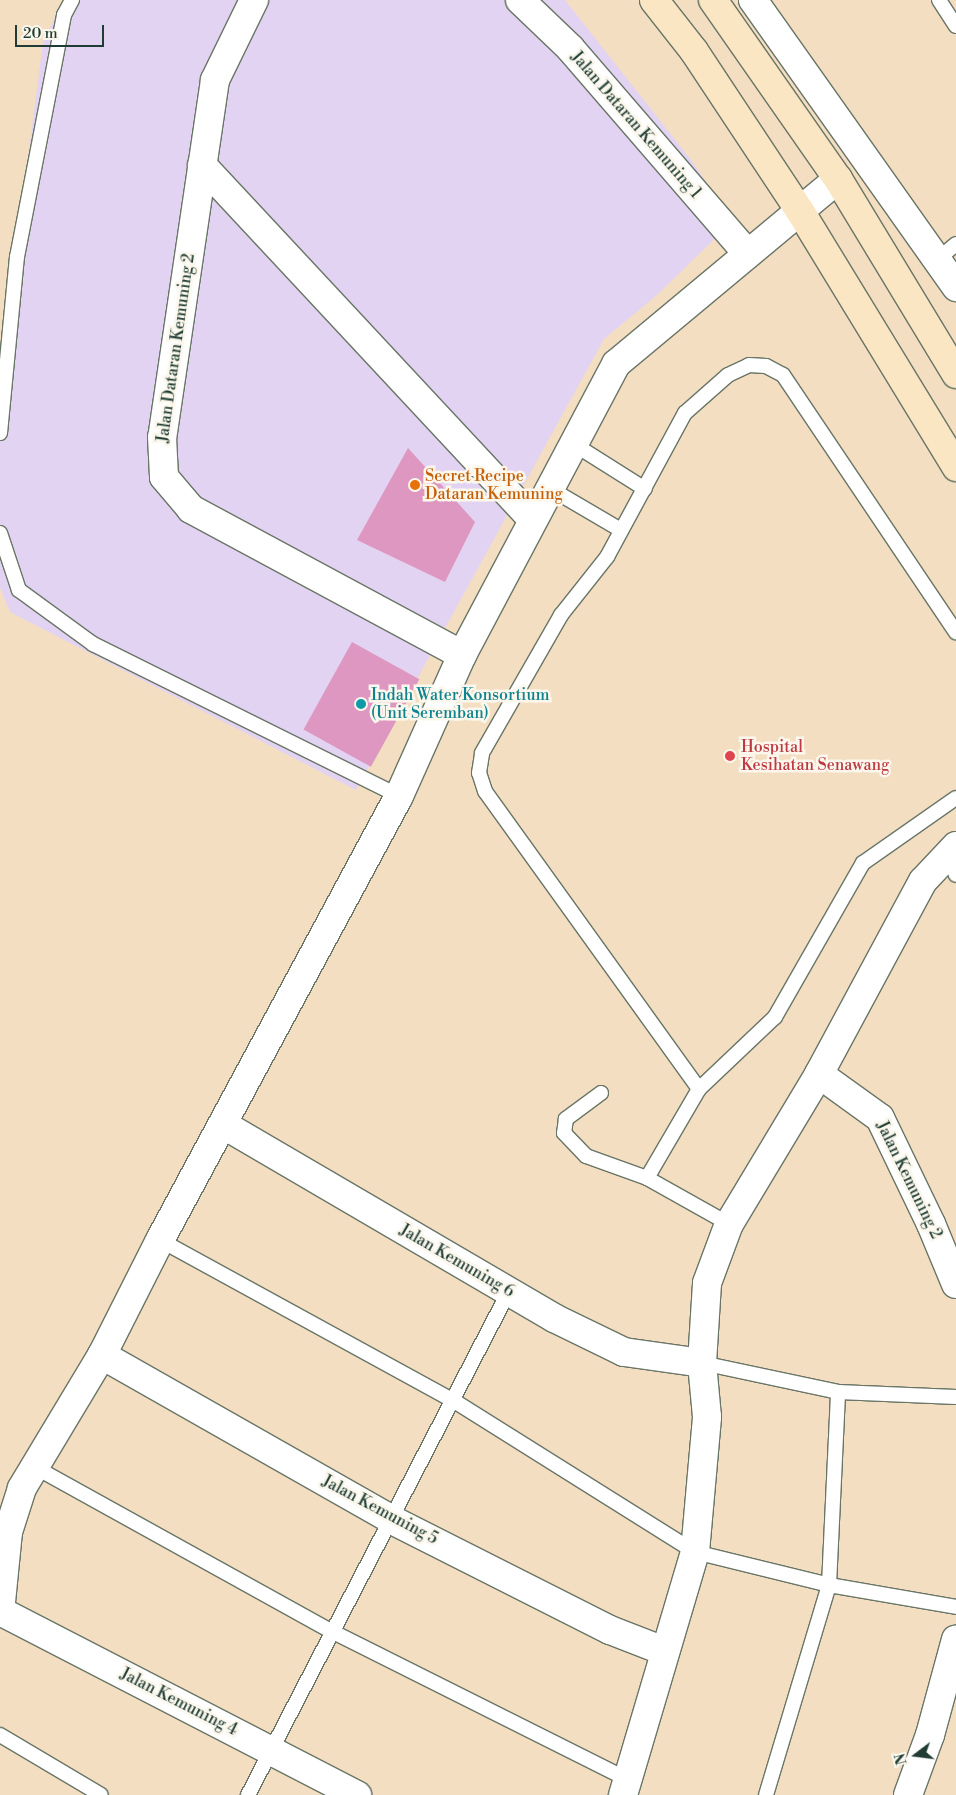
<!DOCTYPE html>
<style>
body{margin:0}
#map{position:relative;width:956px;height:1795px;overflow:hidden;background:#f3dec2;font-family:"Libre Bodoni",serif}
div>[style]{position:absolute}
.built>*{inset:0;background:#e3d3f2}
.building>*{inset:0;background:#dd97c1;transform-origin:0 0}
.roads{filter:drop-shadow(1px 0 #697566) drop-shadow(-1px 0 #697566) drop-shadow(0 1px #697566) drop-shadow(0 -1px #697566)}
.lane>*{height:14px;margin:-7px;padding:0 7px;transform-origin:7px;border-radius:7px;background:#fff}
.street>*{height:28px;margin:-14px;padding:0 14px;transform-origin:14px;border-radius:14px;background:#fff}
.secondary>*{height:28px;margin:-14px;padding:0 14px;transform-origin:14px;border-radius:14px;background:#fbe6c4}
.dots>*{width:14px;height:14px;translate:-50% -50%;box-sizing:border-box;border:2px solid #fbf7ec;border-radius:50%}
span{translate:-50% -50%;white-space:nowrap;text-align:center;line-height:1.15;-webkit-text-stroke:5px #fbf7ec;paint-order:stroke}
.street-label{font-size:16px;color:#1f3d34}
.food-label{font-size:16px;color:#c56008}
.left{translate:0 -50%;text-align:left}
.culture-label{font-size:16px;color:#0d838f}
.health-label{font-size:16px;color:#be3a42}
.north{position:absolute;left:891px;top:1730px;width:50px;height:50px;-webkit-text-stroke:4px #fbf7ec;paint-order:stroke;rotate:255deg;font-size:14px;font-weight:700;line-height:20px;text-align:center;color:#1f3d34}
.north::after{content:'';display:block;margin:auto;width:18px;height:22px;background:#1f3d34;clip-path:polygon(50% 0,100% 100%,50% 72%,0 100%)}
.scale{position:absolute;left:15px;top:25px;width:89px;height:22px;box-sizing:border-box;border:2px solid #1f3d34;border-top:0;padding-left:6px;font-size:15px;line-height:18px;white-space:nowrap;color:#1f3d34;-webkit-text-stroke:4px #fbf7ec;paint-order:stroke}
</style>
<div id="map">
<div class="built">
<div style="clip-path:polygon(64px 0,565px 0,691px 160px,733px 221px,656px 296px,604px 339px,356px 790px,10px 612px,0 588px,0 374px,43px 42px)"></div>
</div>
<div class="building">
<div style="clip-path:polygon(408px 448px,475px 522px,445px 582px,357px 540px)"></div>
<div style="left:352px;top:642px;width:77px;height:100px;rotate:29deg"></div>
</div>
<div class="roads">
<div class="lane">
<div style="left:939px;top:0;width:31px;rotate:57deg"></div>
<div style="left:937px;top:260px;width:25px;rotate:-40deg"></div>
<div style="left:0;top:433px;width:177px;rotate:-84.5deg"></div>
<div style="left:17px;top:257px;width:247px;rotate:-79deg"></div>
<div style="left:64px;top:15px;width:17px;rotate:-62deg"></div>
<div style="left:572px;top:443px;width:86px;rotate:32.2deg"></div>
<div style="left:551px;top:489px;width:81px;rotate:30.4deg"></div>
<div style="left:0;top:533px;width:60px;rotate:71.6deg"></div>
<div style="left:19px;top:590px;width:92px;rotate:36.1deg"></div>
<div style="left:93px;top:644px;width:342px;rotate:26.4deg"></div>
<div style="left:948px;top:852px;width:24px;rotate:71deg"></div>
<div style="left:699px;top:1089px;width:367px;rotate:-125.7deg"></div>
<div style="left:485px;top:791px;width:19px;rotate:-108deg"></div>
<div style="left:479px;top:773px;width:20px;rotate:-81deg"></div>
<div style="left:482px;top:753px;width:159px;rotate:-60.2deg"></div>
<div style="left:561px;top:615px;width:74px;rotate:-51.6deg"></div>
<div style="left:607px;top:557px;width:164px;rotate:-61.6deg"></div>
<div style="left:685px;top:413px;width:57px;rotate:-41.5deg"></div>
<div style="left:728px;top:375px;width:23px;rotate:-25deg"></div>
<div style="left:749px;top:365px;width:17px;rotate:3deg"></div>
<div style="left:766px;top:366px;width:19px;rotate:28deg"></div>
<div style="left:783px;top:375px;width:310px;rotate:56.1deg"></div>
<div style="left:601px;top:1093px;width:44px;rotate:143.4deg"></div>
<div style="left:566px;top:1119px;width:14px;rotate:98deg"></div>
<div style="left:564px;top:1133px;width:32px;rotate:46deg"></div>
<div style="left:586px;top:1156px;width:65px;rotate:19.8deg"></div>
<div style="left:647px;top:1178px;width:94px;rotate:29.3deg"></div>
<div style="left:647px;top:1178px;width:103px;rotate:-59.7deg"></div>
<div style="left:699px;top:1089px;width:105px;rotate:-43.5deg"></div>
<div style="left:775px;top:1017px;width:177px;rotate:-60.3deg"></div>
<div style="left:863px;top:863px;width:113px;rotate:-35deg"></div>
<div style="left:160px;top:1240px;width:332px;rotate:28.7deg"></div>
<div style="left:451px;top:1399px;width:288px;rotate:32.1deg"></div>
<div style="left:695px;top:1552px;width:138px;rotate:13.8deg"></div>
<div style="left:829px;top:1585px;width:129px;rotate:9.8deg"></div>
<div style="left:702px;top:1363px;width:139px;rotate:12deg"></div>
<div style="left:838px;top:1392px;width:118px;rotate:2.4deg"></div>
<div style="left:33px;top:1466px;width:343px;rotate:29deg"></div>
<div style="left:333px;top:1632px;width:331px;rotate:26.6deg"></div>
<div style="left:0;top:1735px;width:117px;rotate:30.7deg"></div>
<div style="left:248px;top:1795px;width:568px;rotate:-62.62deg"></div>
<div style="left:766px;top:1795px;width:219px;rotate:-73.3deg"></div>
<div style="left:829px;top:1585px;width:193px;rotate:-87.3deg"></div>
</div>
<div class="street">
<div style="left:254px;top:0;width:89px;rotate:116deg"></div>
<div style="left:215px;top:80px;width:361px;rotate:98.4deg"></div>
<div style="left:162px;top:437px;width:40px;rotate:87.1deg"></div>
<div style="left:164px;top:477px;width:42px;rotate:49.8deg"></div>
<div style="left:191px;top:509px;width:308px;rotate:28.3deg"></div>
<div style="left:520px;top:0;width:69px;rotate:43.8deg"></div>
<div style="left:570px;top:48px;width:272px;rotate:49.2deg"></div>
<div style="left:753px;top:0;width:352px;rotate:54.7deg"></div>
<div style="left:202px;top:165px;width:484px;rotate:47deg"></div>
<div style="left:819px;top:1074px;width:75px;rotate:35.8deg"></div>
<div style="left:880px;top:1118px;width:118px;rotate:64.3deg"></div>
<div style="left:931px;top:1224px;width:65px;rotate:67.4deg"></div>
<div style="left:224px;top:1125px;width:382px;rotate:30.3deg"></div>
<div style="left:554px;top:1318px;width:78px;rotate:25.9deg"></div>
<div style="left:624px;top:1352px;width:79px;rotate:8deg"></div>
<div style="left:102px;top:1355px;width:334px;rotate:29.6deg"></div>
<div style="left:392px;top:1520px;width:244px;rotate:26.8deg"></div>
<div style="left:610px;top:1630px;width:58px;rotate:21.3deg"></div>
<div style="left:0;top:1611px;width:402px;rotate:27.3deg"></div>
<div style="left:0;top:1612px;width:80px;rotate:-84.3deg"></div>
<div style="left:8px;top:1532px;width:46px;rotate:-72.3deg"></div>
<div style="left:22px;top:1488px;width:155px;rotate:-59deg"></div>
<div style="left:102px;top:1355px;width:129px;rotate:-63.2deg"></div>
<div style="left:160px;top:1240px;width:504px;rotate:-61.71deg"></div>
<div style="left:399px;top:796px;width:154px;rotate:-65.9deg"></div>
<div style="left:462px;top:655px;width:329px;rotate:-62.1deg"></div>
<div style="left:616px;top:364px;width:289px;rotate:-39.8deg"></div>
<div style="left:623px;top:1795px;width:253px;rotate:-73.5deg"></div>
<div style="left:695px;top:1552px;width:136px;rotate:-84.9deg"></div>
<div style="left:707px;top:1417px;width:54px;rotate:-95.3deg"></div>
<div style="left:702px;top:1363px;width:80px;rotate:-86.4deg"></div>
<div style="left:707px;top:1283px;width:63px;rotate:-69.6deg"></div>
<div style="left:729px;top:1224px;width:175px;rotate:-59deg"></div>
<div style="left:819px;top:1074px;width:219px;rotate:-61.7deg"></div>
<div style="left:923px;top:881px;width:48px;rotate:-46.7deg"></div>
<div style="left:908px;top:1795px;width:64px;rotate:-69.9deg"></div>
<div style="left:930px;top:1735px;width:99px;rotate:-74.8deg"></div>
</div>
<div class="secondary">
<div style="left:654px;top:0;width:65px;rotate:51.9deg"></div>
<div style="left:694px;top:51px;width:192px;rotate:56.5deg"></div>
<div style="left:800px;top:211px;width:300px;rotate:58.6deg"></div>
<div style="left:713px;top:0;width:218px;rotate:55.1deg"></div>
<div style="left:838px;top:179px;width:228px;rotate:58.8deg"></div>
</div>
</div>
<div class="dots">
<div style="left:415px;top:485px;background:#e8710a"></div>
<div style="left:361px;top:704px;background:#0f9aa8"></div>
<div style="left:730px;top:756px;background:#e0444e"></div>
</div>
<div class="street-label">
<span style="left:636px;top:125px;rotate:49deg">Jalan Dataran Kemuning 1</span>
<span style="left:176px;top:348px;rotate:-82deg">Jalan Dataran Kemuning 2</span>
<span style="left:909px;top:1180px;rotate:64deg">Jalan Kemuning 2</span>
<span style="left:457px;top:1261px;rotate:30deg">Jalan Kemuning 6</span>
<span style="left:380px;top:1510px;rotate:28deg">Jalan Kemuning 5</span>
<span style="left:179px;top:1702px;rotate:27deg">Jalan Kemuning 4</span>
</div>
<div class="food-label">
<span class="left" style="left:425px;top:485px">Secret Recipe<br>Dataran Kemuning</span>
</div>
<div class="culture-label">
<span class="left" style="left:371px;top:704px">Indah Water Konsortium<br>(Unit Seremban)</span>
</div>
<div class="health-label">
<span class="left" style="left:741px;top:756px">Hospital<br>Kesihatan Senawang</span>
</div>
<div class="north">N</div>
<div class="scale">20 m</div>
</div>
